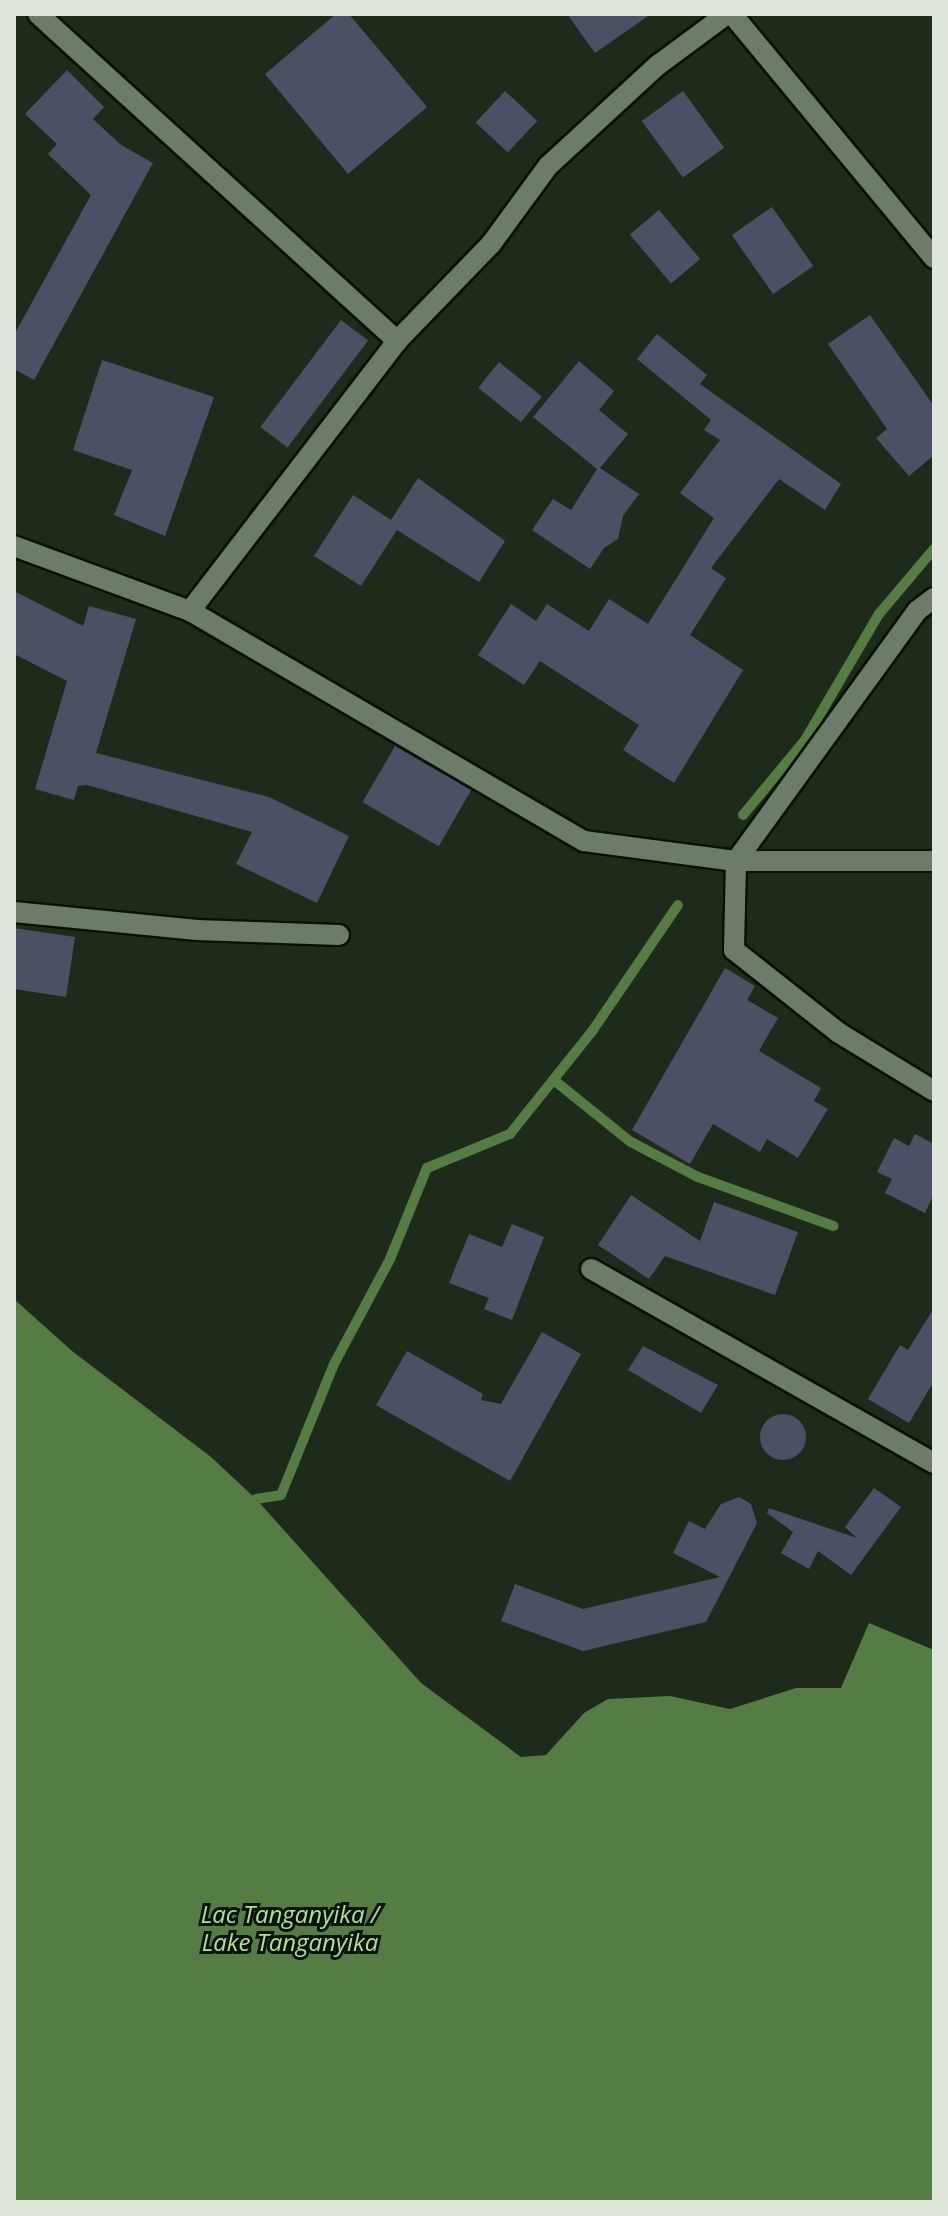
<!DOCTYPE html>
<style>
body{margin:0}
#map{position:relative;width:948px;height:2216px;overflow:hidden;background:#1e2b1a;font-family:"Open Sans",sans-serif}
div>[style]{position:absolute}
.water>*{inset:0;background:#547c43}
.stream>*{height:10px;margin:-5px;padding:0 5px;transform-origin:5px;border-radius:5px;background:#547c43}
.building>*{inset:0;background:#4b5065;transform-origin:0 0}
.round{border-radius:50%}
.roads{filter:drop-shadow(2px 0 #081304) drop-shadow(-2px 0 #081304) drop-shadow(0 2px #081304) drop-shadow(0 -2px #081304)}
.minor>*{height:20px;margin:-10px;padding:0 10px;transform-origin:10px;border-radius:10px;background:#6d7c68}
.tertiary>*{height:20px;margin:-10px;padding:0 10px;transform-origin:10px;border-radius:10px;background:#6d7c68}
span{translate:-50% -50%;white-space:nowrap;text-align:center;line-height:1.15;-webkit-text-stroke:6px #0c110a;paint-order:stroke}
.water-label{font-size:24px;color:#a9e390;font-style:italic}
.frame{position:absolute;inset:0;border:16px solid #dee6db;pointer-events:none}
</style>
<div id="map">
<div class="water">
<div style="clip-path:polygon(14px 1299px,72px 1351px,211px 1457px,256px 1499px,421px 1683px,521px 1757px,546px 1755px,584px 1713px,608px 1699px,670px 1696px,730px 1709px,796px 1688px,841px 1688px,869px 1623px,934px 1650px,934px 2202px,14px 2202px)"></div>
</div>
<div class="stream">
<div style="left:743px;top:815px;width:97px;rotate:-50.4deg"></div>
<div style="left:805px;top:740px;width:146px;rotate:-59.6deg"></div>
<div style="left:879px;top:614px;width:85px;rotate:-49.8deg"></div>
<div style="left:555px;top:1081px;width:97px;rotate:38.8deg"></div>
<div style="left:631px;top:1142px;width:76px;rotate:27.6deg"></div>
<div style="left:698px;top:1177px;width:144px;rotate:19.9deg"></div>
<div style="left:256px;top:1499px;width:25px;rotate:-9deg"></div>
<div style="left:281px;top:1495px;width:141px;rotate:-68deg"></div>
<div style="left:334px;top:1364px;width:119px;rotate:-61.9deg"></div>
<div style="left:390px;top:1259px;width:98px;rotate:-67.9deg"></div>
<div style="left:427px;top:1168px;width:90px;rotate:-22.3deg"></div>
<div style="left:510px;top:1134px;width:133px;rotate:-51.4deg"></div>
<div style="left:593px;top:1030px;width:151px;rotate:-55.8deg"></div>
</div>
<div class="building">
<div style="clip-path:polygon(336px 14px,349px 14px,427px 107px,348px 174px,265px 74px)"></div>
<div style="clip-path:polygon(567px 14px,651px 14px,595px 53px)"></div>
<div style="clip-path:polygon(67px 70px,104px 107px,93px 119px,121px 145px,153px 163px,34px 380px,14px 369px,14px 335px,91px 195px,48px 154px,57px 144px,25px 114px)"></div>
<div style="left:505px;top:91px;width:44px;height:43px;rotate:43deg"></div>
<div style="left:683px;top:91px;width:70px;height:51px;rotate:54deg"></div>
<div style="left:772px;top:207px;width:72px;height:49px;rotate:55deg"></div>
<div style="left:659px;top:210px;width:64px;height:38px;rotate:50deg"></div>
<div style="clip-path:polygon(870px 315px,934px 406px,934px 455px,909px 476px,876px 438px,887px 429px,828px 344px)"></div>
<div style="left:341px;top:320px;width:34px;height:134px;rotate:37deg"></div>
<div style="clip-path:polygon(657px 334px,707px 375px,700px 384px,841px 484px,825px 510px,779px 479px,711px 568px,726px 578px,690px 635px,743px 670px,674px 783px,623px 750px,639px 725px,540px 661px,524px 685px,478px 655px,511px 604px,536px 621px,547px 604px,589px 631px,609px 599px,648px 624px,714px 518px,680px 493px,720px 440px,704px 430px,711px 420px,637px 359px)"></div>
<div style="clip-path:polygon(102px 360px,214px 397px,165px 536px,114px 515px,132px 470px,73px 450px)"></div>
<div style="clip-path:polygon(579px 361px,614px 391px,599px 410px,628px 434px,600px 468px,639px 494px,623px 516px,618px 539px,604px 548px,590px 569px,532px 530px,553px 499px,571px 510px,597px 469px,533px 417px)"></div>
<div style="left:499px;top:362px;width:55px;height:33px;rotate:39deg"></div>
<div style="clip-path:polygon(418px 478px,505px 541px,479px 582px,397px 530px,361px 586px,314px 556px,353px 495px,391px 520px)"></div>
<div style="clip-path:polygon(14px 591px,83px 626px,89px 606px,136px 619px,96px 753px,269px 797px,349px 836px,317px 903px,236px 864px,252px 832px,87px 785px,78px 786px,74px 800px,35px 789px,67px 681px,14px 654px)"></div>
<div style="left:395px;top:746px;width:88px;height:65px;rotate:30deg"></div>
<div style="clip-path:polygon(14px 928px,75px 937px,66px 997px,14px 989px)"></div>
<div style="clip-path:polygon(725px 968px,755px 986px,747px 1000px,778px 1018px,759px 1051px,821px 1088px,814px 1101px,828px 1109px,798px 1158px,767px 1139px,760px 1152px,713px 1124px,690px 1164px,632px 1130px)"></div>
<div style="clip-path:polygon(915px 1134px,934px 1144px,934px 1193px,925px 1213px,885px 1193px,892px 1179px,877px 1172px,894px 1138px,909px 1146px)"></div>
<div style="clip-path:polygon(631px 1195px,700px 1241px,714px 1202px,798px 1232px,775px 1295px,665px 1256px,649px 1279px,598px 1245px)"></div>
<div style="clip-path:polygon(512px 1224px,544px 1237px,512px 1320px,484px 1309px,489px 1298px,449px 1283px,469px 1234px,502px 1247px)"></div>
<div style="clip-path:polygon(934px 1308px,934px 1381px,909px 1423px,868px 1399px,900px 1345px,908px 1350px)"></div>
<div style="clip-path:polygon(542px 1332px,581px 1354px,510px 1481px,376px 1405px,407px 1351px,483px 1394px,481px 1400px,501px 1404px)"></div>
<div style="clip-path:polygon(643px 1346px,718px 1385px,701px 1413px,628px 1370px)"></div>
<div class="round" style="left:760px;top:1414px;width:46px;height:46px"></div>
<div style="clip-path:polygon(874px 1488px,901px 1507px,851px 1575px,818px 1551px,809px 1569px,781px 1553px,793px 1532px,767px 1513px,769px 1508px,857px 1538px,845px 1527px)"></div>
<div style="clip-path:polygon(739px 1497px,751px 1504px,757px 1523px,706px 1622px,583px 1651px,501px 1621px,515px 1584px,583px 1609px,720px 1577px,673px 1553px,689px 1521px,705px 1529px,721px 1504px)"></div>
</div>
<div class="roads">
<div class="minor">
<div style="left:38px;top:14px;width:486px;rotate:42.3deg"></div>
<div style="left:934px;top:598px;width:21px;rotate:143deg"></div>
<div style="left:917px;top:611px;width:309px;rotate:125.9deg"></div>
<div style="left:736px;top:861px;width:89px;rotate:91.3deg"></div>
<div style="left:734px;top:950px;width:134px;rotate:38.3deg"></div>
<div style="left:839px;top:1033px;width:111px;rotate:31.4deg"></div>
<div style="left:190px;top:611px;width:340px;rotate:-52.5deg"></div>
<div style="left:397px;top:341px;width:135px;rotate:-45.9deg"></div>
<div style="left:491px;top:244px;width:97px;rotate:-53.8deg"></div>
<div style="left:548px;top:166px;width:149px;rotate:-42.6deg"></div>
<div style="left:658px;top:65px;width:86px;rotate:-36.5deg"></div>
<div style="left:14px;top:912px;width:184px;rotate:5.6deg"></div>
<div style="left:197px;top:930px;width:142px;rotate:2deg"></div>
<div style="left:591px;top:1269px;width:394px;rotate:29.5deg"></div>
</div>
<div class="tertiary">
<div style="left:732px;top:14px;width:317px;rotate:50.4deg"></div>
<div style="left:14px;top:546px;width:188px;rotate:20.3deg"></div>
<div style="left:190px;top:611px;width:456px;rotate:30.3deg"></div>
<div style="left:584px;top:841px;width:153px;rotate:7.5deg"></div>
<div style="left:736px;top:861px;width:198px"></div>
</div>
</div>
<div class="water-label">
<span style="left:290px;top:1928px">Lac Tanganyika /<br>Lake Tanganyika</span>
</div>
<div class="frame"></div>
</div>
